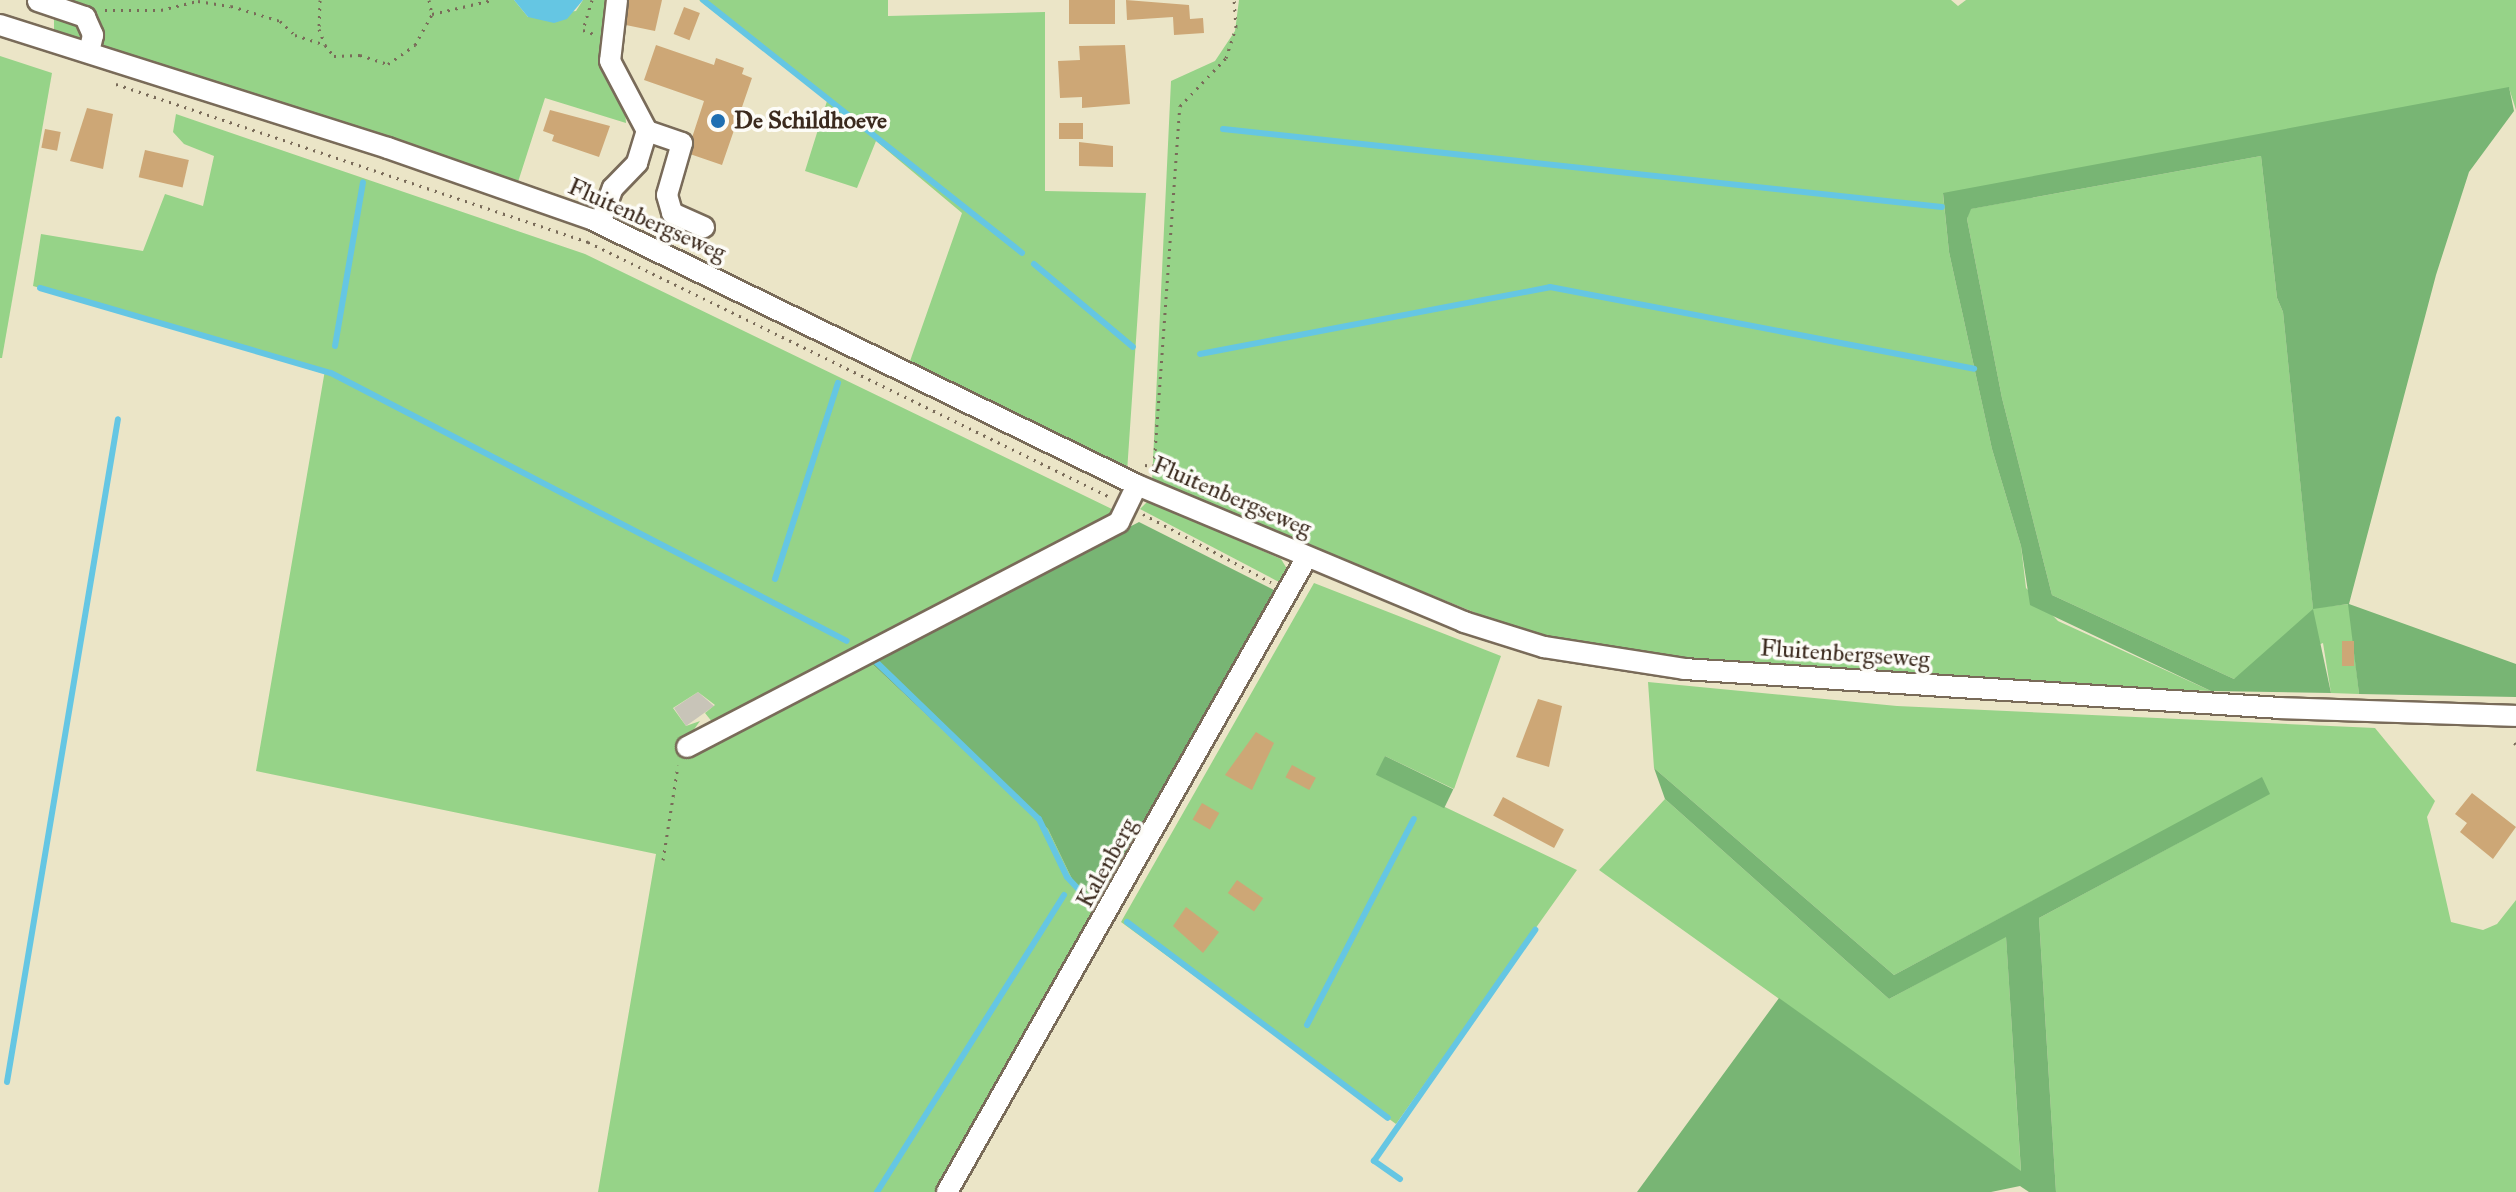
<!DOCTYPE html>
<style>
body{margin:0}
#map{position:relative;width:2516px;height:1192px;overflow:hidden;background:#ebe5c7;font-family:"IM FELL Great Primer",serif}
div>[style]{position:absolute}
.industrial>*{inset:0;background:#c8c4b8}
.green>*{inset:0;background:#96d388}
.forest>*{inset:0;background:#78b574;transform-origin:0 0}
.water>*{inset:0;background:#65c6e3}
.stream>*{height:6px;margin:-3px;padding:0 3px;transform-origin:3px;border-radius:3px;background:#65c6e3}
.building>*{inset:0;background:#cda776;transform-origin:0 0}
.path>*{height:3px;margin-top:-1.5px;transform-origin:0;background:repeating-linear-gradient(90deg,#796b59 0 2px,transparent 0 8px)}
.roads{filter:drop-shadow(2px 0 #796b59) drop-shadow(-2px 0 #796b59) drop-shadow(0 2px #796b59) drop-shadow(0 -2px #796b59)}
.minor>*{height:20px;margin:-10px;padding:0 10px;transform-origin:10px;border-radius:10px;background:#fff}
.dots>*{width:22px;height:22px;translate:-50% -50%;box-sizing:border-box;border:4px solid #fdfcf7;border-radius:50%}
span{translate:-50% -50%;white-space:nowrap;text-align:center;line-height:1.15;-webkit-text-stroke:7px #fdfcf7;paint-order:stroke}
.poi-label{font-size:24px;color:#3b2a1e;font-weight:700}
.left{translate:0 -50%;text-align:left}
.street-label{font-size:24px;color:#3b2a1e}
</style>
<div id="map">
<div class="industrial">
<div style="clip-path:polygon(698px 692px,714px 706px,686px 726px,674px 708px)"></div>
</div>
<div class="green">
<div style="clip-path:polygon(54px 0,514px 0,528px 17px,576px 11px,583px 0,606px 0,604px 72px,625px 109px,626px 123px,545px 98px,518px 182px,54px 30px)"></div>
<div style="clip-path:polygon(699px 0,888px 0,888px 16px,1045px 12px,1045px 191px,1146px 193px,1127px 472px,909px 364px,962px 213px,876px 141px,857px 188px,805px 171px,827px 101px)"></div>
<div style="clip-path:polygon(1239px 0,1951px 0,1958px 6px,1966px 0,2516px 0,2516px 110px,2509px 88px,1943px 194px,1949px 252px,1992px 449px,2021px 546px,2026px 588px,2058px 621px,2211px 691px,2025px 684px,1714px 662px,1587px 647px,1523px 632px,1152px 482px,1171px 81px,1215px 61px,1235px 31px)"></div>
<div style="clip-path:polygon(0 56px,52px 73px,2px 358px,0 358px)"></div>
<div style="clip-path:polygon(176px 114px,585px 254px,1116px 511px,1112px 518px,713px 723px,705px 713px,715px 705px,698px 692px,673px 708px,686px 726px,700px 721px,690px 735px,870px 662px,1048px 829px,1072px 879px,1101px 906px,937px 1192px,598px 1192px,656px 854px,256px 771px,325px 370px,33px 286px,41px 234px,143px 251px,165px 194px,203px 206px,214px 156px,184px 144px,173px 132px)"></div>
<div style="clip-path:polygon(2261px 156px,2277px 298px,2283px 312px,2313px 608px,2349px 604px,2359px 694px,2331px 693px,2323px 643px,2234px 679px,2052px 595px,2002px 398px,1967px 219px,1970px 209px)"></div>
<div style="clip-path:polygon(1148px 501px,1281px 559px,1289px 572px,1287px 581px,1277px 581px,1140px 509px)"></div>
<div style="clip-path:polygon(1314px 583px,1501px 656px,1454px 789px,1385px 756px,1380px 776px,1577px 870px,1396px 1124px,1121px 922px)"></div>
<div style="clip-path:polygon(1648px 682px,1897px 706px,2375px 728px,2435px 801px,2427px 817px,2451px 922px,2483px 930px,2497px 924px,2516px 900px,2516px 1192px,2056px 1192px,2039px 918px,2180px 842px,2263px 778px,1894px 975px,1654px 768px)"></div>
<div style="clip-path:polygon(1665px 799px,1889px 999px,2006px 936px,2021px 1172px,1599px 870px)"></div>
</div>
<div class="forest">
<div style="clip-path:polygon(evenodd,2509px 87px,2514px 111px,2469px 172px,2436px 275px,2349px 604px,2516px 664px,2516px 697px,2359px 694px,2348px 604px,2313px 609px,2331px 693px,2211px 691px,2030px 605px,2021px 546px,1992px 449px,1949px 252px,1943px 193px,2509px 87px,2261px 156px,2277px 298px,2283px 312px,2313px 609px,2234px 679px,2052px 595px,2002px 398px,1967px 219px,1971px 209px,2261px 156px)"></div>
<div style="clip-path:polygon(1139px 522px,1274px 590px,1278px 598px,1101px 906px,1072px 879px,1048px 829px,870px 662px)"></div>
<div style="left:1385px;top:756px;width:76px;height:21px;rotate:26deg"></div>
<div style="clip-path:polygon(1654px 768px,1894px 975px,2262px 777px,2270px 794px,2039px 918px,2056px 1192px,2029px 1192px,2020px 1186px,1991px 1192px,1637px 1192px,1779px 998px,2021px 1171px,2006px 937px,1889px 999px,1665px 799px)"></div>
</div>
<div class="water">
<div style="clip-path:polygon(514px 0,583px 0,567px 19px,554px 23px,528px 17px)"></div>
</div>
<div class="stream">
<div style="left:703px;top:0;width:407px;rotate:38.4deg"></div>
<div style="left:1223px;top:129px;width:723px;rotate:6.19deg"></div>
<div style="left:1034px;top:264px;width:129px;rotate:40deg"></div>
<div style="left:40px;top:288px;width:303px;rotate:16.3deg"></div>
<div style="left:331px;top:373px;width:581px;rotate:27.45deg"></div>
<div style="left:335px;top:346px;width:166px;rotate:-80.3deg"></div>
<div style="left:1200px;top:354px;width:356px;rotate:-10.8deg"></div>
<div style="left:1550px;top:287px;width:432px;rotate:10.9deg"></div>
<div style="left:775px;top:579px;width:206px;rotate:-72.2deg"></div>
<div style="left:871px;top:657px;width:233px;rotate:44deg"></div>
<div style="left:1039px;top:819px;width:64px;rotate:64.2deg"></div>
<div style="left:1067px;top:877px;width:40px;rotate:47deg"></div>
<div style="left:1127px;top:922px;width:326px;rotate:36.9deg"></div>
<div style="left:1307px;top:1025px;width:232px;rotate:-62.6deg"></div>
<div style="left:7px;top:1082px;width:672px;rotate:-80.5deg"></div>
<div style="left:1400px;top:1179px;width:32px;rotate:-145deg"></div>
<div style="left:1374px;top:1161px;width:282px;rotate:-55.1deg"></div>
<div style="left:877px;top:1192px;width:351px;rotate:-57.8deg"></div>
</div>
<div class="building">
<div style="clip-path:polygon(626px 0,662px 0,655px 31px,621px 24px)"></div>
<div style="left:1069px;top:0;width:46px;height:24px"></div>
<div style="clip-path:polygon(1126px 0,1189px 5px,1190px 19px,1203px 18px,1204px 33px,1174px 35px,1173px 17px,1127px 20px)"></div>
<div style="left:684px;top:7px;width:17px;height:29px;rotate:21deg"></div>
<div style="clip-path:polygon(656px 45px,714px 65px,716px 58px,744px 68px,742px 74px,752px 78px,722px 165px,687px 153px,704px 101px,644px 80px)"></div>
<div style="clip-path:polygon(1125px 45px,1130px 104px,1082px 108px,1082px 97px,1060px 98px,1058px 61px,1080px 60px,1079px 46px)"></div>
<div style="clip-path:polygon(87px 108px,113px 114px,103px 169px,70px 161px)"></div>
<div style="clip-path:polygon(550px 110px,610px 126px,599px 157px,552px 141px,554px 135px,543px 131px)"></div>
<div style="left:1059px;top:123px;width:24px;height:16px"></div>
<div style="left:45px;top:129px;width:16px;height:19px;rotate:11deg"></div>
<div style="clip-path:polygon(1079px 142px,1113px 146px,1113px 167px,1079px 166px)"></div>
<div style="left:145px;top:150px;width:45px;height:28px;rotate:13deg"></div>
<div style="left:2354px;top:641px;width:25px;height:12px;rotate:90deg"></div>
<div style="clip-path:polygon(1538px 699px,1562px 706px,1549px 767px,1516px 757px)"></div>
<div style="clip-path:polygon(1256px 732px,1274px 743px,1252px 790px,1225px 775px)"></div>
<div style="left:1292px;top:765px;width:27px;height:14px;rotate:28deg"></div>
<div style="clip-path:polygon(2472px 793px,2516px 827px,2493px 859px,2460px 832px,2467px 823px,2455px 814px)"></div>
<div style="left:1503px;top:797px;width:69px;height:21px;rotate:28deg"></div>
<div style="left:1202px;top:803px;width:20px;height:19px;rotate:30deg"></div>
<div style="left:1237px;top:880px;width:32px;height:16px;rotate:35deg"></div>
<div style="clip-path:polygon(1186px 907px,1219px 932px,1203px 953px,1173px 926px)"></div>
</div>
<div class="path">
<div style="left:320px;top:0;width:29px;rotate:92deg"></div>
<div style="left:319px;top:29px;width:17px;rotate:69deg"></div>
<div style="left:429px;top:0;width:14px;rotate:78deg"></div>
<div style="left:432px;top:14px;width:62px;rotate:-13.1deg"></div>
<div style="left:592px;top:0;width:31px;rotate:107deg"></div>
<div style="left:583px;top:30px;width:12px;rotate:20deg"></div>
<div style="left:105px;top:10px;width:56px"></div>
<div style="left:161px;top:10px;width:38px;rotate:-14deg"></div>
<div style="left:198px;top:1px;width:33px;rotate:9deg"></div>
<div style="left:231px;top:6px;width:51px;rotate:17deg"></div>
<div style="left:280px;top:21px;width:21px;rotate:43deg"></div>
<div style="left:295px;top:35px;width:32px;rotate:18deg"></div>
<div style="left:325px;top:45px;width:14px;rotate:51deg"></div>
<div style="left:334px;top:56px;width:26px;rotate:-2deg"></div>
<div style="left:360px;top:55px;width:29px;rotate:18deg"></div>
<div style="left:388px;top:64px;width:33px;rotate:-35deg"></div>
<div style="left:415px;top:45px;width:35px;rotate:-61deg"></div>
<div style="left:116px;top:84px;width:498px;rotate:18.5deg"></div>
<div style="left:588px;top:242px;width:579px;rotate:26.03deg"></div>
<div style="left:1145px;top:465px;width:9px;rotate:6deg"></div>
<div style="left:1154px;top:466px;width:361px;rotate:-85.9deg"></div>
<div style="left:1180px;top:106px;width:66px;rotate:-46.2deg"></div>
<div style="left:1226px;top:58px;width:33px;rotate:-72deg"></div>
<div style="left:1236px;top:27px;width:27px;rotate:-94deg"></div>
<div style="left:1143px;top:514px;width:145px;rotate:28deg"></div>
<div style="left:2514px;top:743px;width:2px;rotate:27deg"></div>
<div style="left:663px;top:860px;width:96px;rotate:-81deg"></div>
</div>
<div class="roads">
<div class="minor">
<div style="left:617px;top:0;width:61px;rotate:96.5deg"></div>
<div style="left:610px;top:61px;width:79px;rotate:62.1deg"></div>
<div style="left:647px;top:131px;width:37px;rotate:19deg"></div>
<div style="left:682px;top:143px;width:54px;rotate:106.1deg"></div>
<div style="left:667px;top:195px;width:19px;rotate:74deg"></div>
<div style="left:672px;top:213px;width:35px;rotate:24deg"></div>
<div style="left:38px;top:1px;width:50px;rotate:18.8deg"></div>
<div style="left:85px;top:17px;width:20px;rotate:66deg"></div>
<div style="left:93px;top:35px;width:18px;rotate:103deg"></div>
<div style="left:0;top:25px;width:407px;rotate:17.6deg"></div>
<div style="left:388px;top:148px;width:215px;rotate:19.3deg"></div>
<div style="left:591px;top:219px;width:607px;rotate:25.97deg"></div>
<div style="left:1137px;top:485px;width:355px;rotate:22.7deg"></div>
<div style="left:1464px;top:622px;width:84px;rotate:17.4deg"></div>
<div style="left:1544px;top:647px;width:142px;rotate:8.9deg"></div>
<div style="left:1684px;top:669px;width:597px;rotate:3.74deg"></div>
<div style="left:2280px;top:708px;width:236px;rotate:1.9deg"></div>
<div style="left:600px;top:223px;width:37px;rotate:-70deg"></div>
<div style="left:613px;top:188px;width:35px;rotate:-46deg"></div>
<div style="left:637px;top:163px;width:34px;rotate:-73deg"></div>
<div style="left:687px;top:747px;width:487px;rotate:-27.5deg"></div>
<div style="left:1119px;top:522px;width:41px;rotate:-64.1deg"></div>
<div style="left:947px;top:1192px;width:730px;rotate:-60.45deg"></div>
</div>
</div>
<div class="dots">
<div style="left:718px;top:121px;background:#1f6fb2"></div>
</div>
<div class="poi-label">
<span class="left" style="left:734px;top:121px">De Schildhoeve</span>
</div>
<div class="street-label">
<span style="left:647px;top:220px;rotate:24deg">Fluitenbergseweg</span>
<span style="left:1232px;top:497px;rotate:23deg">Fluitenbergseweg</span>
<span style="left:1845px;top:654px;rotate:4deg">Fluitenbergseweg</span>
<span style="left:1107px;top:863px;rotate:-61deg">Kalenberg</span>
</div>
</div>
